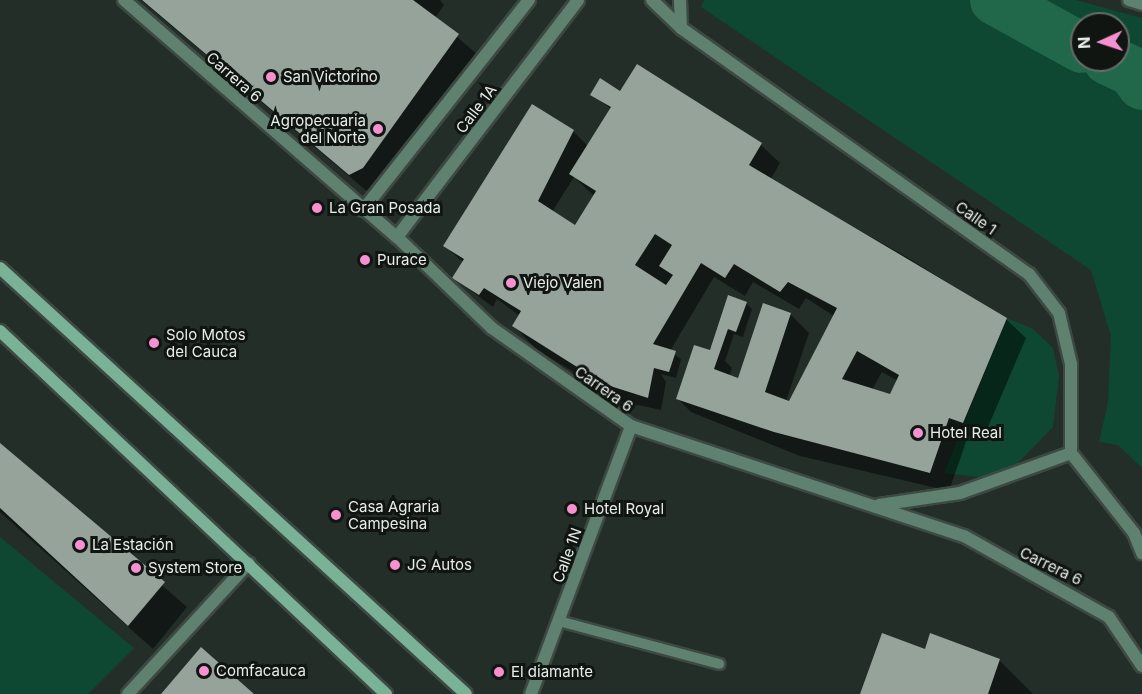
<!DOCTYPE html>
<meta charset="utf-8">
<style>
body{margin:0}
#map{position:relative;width:1142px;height:694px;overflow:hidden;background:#232e28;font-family:Inter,sans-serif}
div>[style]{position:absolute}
.green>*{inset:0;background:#0e4832}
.shadow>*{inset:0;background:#0007}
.river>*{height:50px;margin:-25px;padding:0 25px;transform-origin:25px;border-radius:25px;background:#21684b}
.building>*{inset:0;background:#95a39b}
.roads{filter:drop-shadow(2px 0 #3e4943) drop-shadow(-2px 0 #3e4943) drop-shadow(0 2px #3e4943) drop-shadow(0 -2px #3e4943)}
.lane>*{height:10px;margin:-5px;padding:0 5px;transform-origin:5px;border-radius:5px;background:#5e8170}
.street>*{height:12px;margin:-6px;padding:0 6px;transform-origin:6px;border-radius:6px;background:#5e8170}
.secondary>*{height:12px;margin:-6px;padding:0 6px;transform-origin:6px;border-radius:6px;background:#79b296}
.dots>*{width:16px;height:16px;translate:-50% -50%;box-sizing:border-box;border:3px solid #101512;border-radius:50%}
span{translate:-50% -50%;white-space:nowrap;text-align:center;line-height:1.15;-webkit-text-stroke:6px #101512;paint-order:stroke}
.street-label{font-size:15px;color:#e7eeea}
.poi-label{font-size:15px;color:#e7eeea}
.left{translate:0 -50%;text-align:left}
.right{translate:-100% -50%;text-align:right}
.north{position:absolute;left:1070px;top:12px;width:60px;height:60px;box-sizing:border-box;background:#101512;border:2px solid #666c68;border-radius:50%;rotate:267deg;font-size:16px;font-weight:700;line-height:24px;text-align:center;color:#e7eeea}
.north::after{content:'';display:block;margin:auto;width:21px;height:27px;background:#f690d0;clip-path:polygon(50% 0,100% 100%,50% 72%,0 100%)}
</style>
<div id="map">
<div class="green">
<div style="clip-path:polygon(evenodd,704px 0,1076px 0,1142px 18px,1142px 468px,1118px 445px,1099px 442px,1108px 402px,1111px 336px,1091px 270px,701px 7px,704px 0,1082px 24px,1118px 24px,1118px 60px,1082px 60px,1082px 24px)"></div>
<div style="clip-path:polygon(1007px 318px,1033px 329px,1053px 348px,1059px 377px,1053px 427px,1014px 467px,979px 477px,944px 473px)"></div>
<div style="clip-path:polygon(0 537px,134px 648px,88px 694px,0 694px)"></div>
</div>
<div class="shadow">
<div style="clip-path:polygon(141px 0,440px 0,444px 5px,435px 18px,477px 54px,381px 187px,369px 193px)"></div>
<div style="clip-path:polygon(evenodd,638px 66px,761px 145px,780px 163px,770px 180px,905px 256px,1006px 319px,1026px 338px,982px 441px,968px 436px,949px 491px,800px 456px,691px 412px,678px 399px,746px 303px,752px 309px,743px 337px,734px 334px,725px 361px,732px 368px,729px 376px,739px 380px,790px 314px,809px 333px,786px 401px,790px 404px,834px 316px,806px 298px,799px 309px,753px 282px,745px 296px,714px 277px,670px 351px,681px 359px,676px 378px,661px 374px,666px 382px,661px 410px,624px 402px,537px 350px,514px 326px,520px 316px,497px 299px,493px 307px,454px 278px,464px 263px,445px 246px,573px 131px,588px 146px,611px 109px,592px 94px,619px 92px,638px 66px,574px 177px,594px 196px,575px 227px,552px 212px,574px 177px,638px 66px,882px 372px,898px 381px,891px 396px,872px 390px,882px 372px)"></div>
<div style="clip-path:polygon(0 445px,187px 607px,153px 649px,0 512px)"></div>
<div style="clip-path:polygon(926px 650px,999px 660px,1033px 694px,862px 694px)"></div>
</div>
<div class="river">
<div style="left:995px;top:0;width:99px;rotate:28.9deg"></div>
<div style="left:1108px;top:60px;width:26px;rotate:25deg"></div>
<div style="left:1132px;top:71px;width:17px;rotate:54deg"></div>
</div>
<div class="building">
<div style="clip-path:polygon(142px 0,413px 0,459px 34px,363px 168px,349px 175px)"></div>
<div style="clip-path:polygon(evenodd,637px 64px,762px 143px,749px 165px,1007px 318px,963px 423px,949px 418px,930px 473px,774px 432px,676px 399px,694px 345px,710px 350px,728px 295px,747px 302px,736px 332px,728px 329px,714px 369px,738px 378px,763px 303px,791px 313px,765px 392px,789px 401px,837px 308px,788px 282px,780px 292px,734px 264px,725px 278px,701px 263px,653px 344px,676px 351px,669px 372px,654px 368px,648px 398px,604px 384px,512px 326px,521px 311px,484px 288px,479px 295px,452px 278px,464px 259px,443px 246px,532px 104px,574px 130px,538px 201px,575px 225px,596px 191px,569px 174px,611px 107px,590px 95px,600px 78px,620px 91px,637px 64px,655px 234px,672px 245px,659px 266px,673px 275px,666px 285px,635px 265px,655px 234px,637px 64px,857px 351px,899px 375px,890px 394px,842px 379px,857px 351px)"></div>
<div style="clip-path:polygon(0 443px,165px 582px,128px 626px,0 508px)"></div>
<div style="clip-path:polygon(882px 633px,925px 649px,930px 633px,1000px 659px,988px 694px,860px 694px)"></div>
<div style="clip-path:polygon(201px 647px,254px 694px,161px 694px)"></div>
</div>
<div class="roads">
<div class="lane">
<div style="left:559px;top:621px;width:166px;rotate:15deg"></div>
</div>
<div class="street">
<div style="left:124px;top:0;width:362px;rotate:41deg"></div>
<div style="left:397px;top:237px;width:132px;rotate:43.8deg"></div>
<div style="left:492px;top:328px;width:170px;rotate:35.2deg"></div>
<div style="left:631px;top:426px;width:351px;rotate:18.3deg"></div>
<div style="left:964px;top:536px;width:166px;rotate:29.2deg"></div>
<div style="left:1109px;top:617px;width:59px;rotate:56deg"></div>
<div style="left:652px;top:0;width:40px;rotate:44deg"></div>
<div style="left:681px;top:28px;width:426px;rotate:35.3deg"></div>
<div style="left:1029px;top:274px;width:49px;rotate:52.4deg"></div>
<div style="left:1059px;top:313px;width:52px;rotate:76.8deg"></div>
<div style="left:1071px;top:364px;width:89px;rotate:90deg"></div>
<div style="left:1071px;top:453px;width:102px;rotate:51.8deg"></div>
<div style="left:1134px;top:533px;width:22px;rotate:68deg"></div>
<div style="left:680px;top:0;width:28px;rotate:88deg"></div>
<div style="left:1129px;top:0;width:14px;rotate:17deg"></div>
<div style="left:363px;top:210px;width:268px;rotate:-51.7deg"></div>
<div style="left:397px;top:237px;width:298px;rotate:-52.6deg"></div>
<div style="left:879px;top:505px;width:82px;rotate:-8.4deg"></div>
<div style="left:960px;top:493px;width:118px;rotate:-19.8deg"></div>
<div style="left:128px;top:694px;width:178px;rotate:-47.3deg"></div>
<div style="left:531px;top:694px;width:286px;rotate:-69.5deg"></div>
</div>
<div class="secondary">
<div style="left:0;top:268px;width:631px;rotate:42.43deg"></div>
<div style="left:0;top:331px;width:530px;rotate:43.24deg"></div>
</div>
</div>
<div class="dots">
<div style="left:271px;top:77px;background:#f690d0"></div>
<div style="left:378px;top:129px;background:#f690d0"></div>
<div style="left:317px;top:208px;background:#f690d0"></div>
<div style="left:365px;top:260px;background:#f690d0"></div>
<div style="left:511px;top:283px;background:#f690d0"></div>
<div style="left:154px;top:343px;background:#f690d0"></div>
<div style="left:918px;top:433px;background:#f690d0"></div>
<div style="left:572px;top:509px;background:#f690d0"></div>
<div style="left:336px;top:515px;background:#f690d0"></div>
<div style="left:80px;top:545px;background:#f690d0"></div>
<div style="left:395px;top:565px;background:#f690d0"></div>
<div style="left:136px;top:568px;background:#f690d0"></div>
<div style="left:204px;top:671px;background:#f690d0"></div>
<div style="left:499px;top:672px;background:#f690d0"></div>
</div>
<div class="street-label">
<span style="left:234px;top:77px;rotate:41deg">Carrera 6</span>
<span style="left:476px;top:109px;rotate:-53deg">Calle 1A</span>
<span style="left:976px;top:218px;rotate:35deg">Calle 1</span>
<span style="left:604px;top:389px;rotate:35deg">Carrera 6</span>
<span style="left:567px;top:555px;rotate:-70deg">Calle 1N</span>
<span style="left:1051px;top:566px;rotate:26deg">Carrera 6</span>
</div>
<div class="poi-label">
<span class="left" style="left:283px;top:77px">San Victorino</span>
<span class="right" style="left:366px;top:129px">Agropecuaria<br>del Norte</span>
<span class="left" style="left:329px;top:208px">La Gran Posada</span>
<span class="left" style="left:377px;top:260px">Purace</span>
<span class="left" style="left:523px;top:283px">Viejo Valen</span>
<span class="left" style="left:166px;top:343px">Solo Motos<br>del Cauca</span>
<span class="left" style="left:930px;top:433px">Hotel Real</span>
<span class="left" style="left:348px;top:515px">Casa Agraria<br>Campesina</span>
<span class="left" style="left:584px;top:509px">Hotel Royal</span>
<span class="left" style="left:92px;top:545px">La Estación</span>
<span class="left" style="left:407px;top:565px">JG Autos</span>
<span class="left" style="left:148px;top:568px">System Store</span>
<span class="left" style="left:216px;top:671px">Comfacauca</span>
<span class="left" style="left:511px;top:672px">El diamante</span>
</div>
<div class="north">N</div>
</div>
